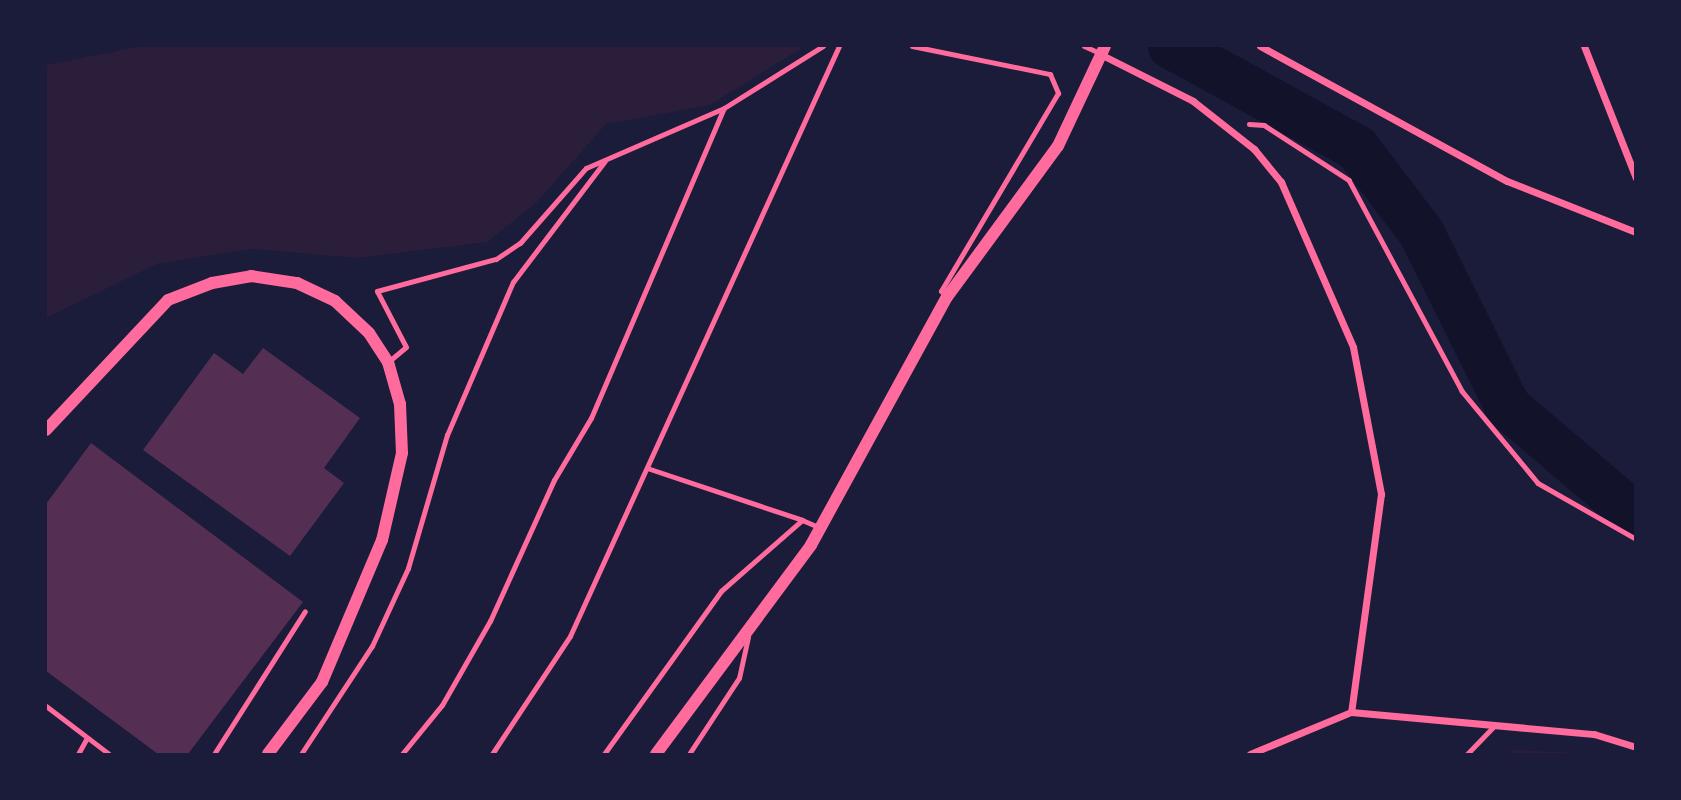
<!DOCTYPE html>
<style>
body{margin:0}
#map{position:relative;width:1681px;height:800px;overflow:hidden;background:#1b1b3a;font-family:"Libre Baskerville",serif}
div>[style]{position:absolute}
.green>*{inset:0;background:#2a1e3b}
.river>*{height:46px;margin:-23px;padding:0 23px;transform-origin:23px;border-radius:23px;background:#12122b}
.building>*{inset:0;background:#542f53}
.path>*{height:4.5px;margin:-2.25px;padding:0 2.25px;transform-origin:2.25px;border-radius:2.25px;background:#ff6b9d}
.service>*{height:5px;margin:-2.5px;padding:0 2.5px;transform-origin:2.5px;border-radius:2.5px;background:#ff6b9d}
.minor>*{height:7px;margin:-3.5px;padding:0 3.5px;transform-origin:3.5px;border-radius:3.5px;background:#ff6b9d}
.tertiary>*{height:12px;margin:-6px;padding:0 6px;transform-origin:6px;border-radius:6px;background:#ff6b9d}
span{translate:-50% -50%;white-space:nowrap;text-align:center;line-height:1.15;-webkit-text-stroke:7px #1b1b3a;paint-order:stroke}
.frame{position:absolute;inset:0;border:47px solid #1b1b3a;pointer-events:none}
</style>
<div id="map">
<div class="green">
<div style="clip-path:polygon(142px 46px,805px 46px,710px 105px,606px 124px,537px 202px,487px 242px,357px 258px,253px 249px,159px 263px,46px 318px,46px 65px)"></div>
<div style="clip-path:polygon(1513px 750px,1584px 753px,1588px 754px,1508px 754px)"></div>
</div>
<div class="river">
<div style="left:1171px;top:46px;width:212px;rotate:28.7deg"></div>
<div style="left:1357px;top:148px;width:106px;rotate:52.7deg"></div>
<div style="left:1421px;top:232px;width:195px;rotate:63.6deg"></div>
<div style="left:1508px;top:407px;width:168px;rotate:40.4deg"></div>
</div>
<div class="building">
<div style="clip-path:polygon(263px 348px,360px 418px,324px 468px,344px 483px,290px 556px,143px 450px,214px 353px,243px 374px)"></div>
<div style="clip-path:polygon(91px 443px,303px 602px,188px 754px,158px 754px,46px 671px,46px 504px)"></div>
</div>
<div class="path">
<div style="left:1249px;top:124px;width:15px;rotate:4deg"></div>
<div style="left:1264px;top:125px;width:101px;rotate:32.9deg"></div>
<div style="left:1349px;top:180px;width:239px;rotate:61.8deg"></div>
<div style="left:1462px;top:391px;width:119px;rotate:50.4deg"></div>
<div style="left:1538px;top:483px;width:113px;rotate:29.7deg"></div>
</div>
<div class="service">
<div style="left:912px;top:46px;width:141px;rotate:11.5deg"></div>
<div style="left:1050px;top:74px;width:21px;rotate:67deg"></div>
<div style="left:1058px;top:93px;width:230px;rotate:120.6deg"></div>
<div style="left:941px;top:291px;width:8px;rotate:40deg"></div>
<div style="left:1084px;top:46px;width:17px;rotate:24deg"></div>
<div style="left:388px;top:362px;width:23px;rotate:-40deg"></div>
<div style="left:406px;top:347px;width:63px;rotate:-117.4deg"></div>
<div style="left:377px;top:291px;width:123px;rotate:-15.1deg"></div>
<div style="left:496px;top:259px;width:29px;rotate:-34deg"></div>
<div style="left:520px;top:243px;width:100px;rotate:-48.7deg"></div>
<div style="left:586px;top:168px;width:150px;rotate:-23.5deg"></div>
<div style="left:724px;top:108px;width:117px;rotate:-32.1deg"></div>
<div style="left:647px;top:468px;width:163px;rotate:18.5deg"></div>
<div style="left:46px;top:706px;width:79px;rotate:37.3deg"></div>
<div style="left:78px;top:754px;width:18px;rotate:-61deg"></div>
<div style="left:214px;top:754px;width:169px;rotate:-57.5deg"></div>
<div style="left:301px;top:754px;width:129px;rotate:-56.7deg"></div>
<div style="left:372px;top:646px;width:86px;rotate:-65.2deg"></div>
<div style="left:408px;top:568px;width:139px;rotate:-73.7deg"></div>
<div style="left:447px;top:435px;width:167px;rotate:-66.7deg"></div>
<div style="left:513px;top:282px;width:152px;rotate:-52.8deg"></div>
<div style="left:402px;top:754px;width:63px;rotate:-50.8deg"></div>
<div style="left:442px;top:705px;width:97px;rotate:-60.3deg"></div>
<div style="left:490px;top:621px;width:155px;rotate:-65.6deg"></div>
<div style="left:554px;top:480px;width:72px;rotate:-59.2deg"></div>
<div style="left:591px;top:418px;width:337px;rotate:-66.8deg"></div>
<div style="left:492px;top:754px;width:141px;rotate:-56.5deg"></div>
<div style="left:570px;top:636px;width:648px;rotate:-65.49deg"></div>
<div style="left:604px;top:754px;width:201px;rotate:-54.3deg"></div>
<div style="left:721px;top:591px;width:108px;rotate:-41.2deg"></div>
<div style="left:802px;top:520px;width:21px;rotate:23deg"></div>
<div style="left:689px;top:754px;width:91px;rotate:-56.7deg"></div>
<div style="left:739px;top:678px;width:42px;rotate:-77.6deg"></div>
<div style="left:1467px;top:754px;width:40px;rotate:-46deg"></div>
</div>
<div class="minor">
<div style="left:1260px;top:46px;width:281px;rotate:28.7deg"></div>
<div style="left:1507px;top:181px;width:139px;rotate:21.6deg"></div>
<div style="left:1584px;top:46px;width:142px;rotate:68.5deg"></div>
<div style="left:1102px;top:55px;width:102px;rotate:26.8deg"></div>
<div style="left:1193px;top:101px;width:78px;rotate:38.2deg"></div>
<div style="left:1254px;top:149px;width:43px;rotate:50.7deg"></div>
<div style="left:1281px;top:182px;width:180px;rotate:66.4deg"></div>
<div style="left:1353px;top:347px;width:150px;rotate:79.2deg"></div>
<div style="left:1381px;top:494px;width:220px;rotate:97.8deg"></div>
<div style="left:1250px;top:754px;width:109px;rotate:-22.6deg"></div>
<div style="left:1351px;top:712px;width:244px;rotate:5.2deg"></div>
<div style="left:1594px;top:734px;width:44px;rotate:17.2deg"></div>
</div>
<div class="tertiary">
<div style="left:46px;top:430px;width:178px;rotate:-46.8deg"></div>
<div style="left:168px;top:300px;width:47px;rotate:-21.1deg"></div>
<div style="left:212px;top:283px;width:40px;rotate:-10deg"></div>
<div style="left:251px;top:276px;width:47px;rotate:8.7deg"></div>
<div style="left:297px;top:283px;width:42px;rotate:25.3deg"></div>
<div style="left:335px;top:301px;width:47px;rotate:43.3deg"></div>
<div style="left:369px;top:333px;width:35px;rotate:57deg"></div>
<div style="left:388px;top:362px;width:44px;rotate:74.1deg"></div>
<div style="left:400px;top:404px;width:49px;rotate:87.7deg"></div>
<div style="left:402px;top:453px;width:89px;rotate:102.9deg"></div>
<div style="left:382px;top:540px;width:154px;rotate:112.9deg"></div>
<div style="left:322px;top:682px;width:90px;rotate:126.9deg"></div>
<div style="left:656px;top:754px;width:260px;rotate:-53.4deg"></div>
<div style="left:811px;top:545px;width:283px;rotate:-61.3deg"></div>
<div style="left:947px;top:297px;width:187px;rotate:-53.7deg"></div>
<div style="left:1058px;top:146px;width:110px;rotate:-64.8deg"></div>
</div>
<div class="frame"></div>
</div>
